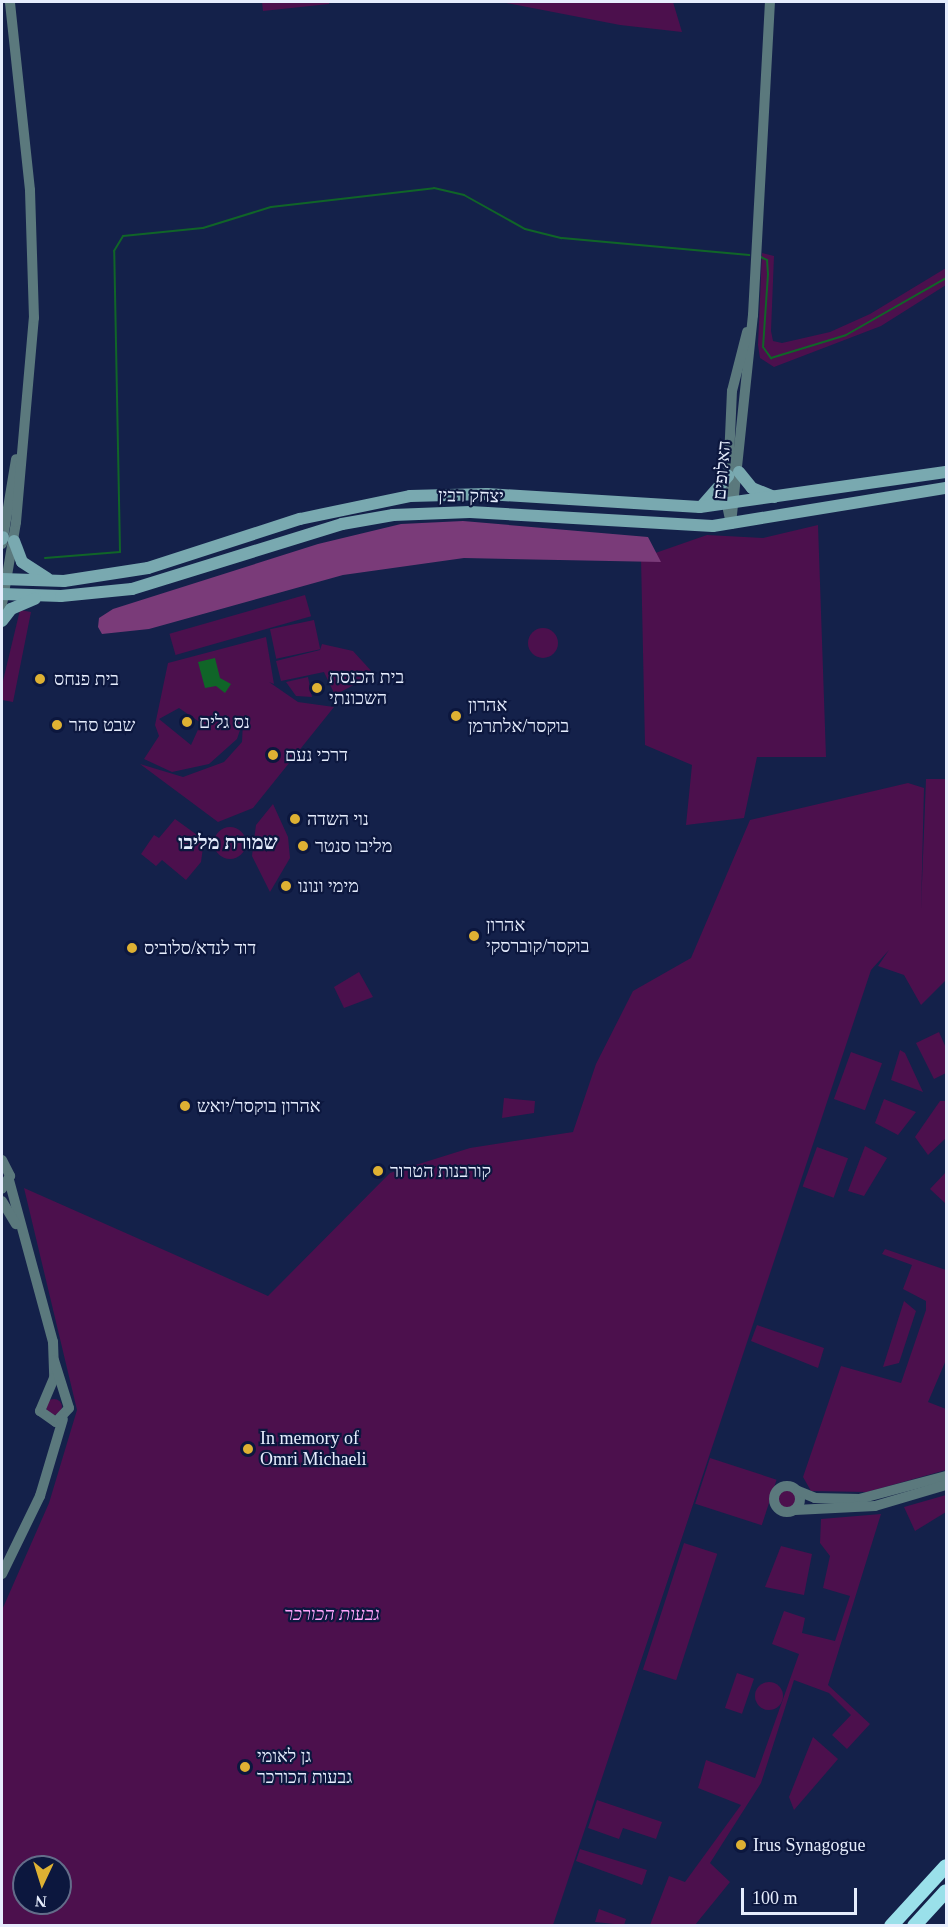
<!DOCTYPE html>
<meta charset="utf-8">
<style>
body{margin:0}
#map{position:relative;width:948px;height:1927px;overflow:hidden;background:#14214a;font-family:"Times New Roman",Heebo,serif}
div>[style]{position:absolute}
.green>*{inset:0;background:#4c104d;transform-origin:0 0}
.round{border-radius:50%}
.forest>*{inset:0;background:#7a3b79}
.water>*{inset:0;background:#106528}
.stream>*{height:2px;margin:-1px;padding:0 1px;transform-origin:1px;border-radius:1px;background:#106528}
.tertiary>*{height:10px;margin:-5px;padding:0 5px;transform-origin:5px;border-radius:5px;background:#5b797d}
.tertiary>.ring{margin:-5px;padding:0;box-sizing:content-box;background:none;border:10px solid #5b797d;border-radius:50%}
.secondary>*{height:12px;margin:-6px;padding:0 6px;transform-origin:6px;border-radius:6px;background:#79a9b0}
.trunk>*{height:14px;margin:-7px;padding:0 7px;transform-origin:7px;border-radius:7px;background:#9ae0ea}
.dots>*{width:16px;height:16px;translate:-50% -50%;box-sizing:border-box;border:3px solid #0c173e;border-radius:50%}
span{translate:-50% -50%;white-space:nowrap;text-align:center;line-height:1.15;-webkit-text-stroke:4.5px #0c173e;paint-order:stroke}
.street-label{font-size:18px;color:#e6edfd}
.poi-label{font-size:18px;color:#e6edfd}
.left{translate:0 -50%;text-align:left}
.park-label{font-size:18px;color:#ffa5fc;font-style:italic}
.neighbourhood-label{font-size:20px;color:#e6edfd;font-weight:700}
.frame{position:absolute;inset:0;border:3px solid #e6edfd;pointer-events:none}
.north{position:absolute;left:12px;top:1855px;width:60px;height:60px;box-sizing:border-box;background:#0c173e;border:2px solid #636d8a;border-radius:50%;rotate:184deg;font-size:16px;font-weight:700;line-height:24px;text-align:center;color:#e6edfd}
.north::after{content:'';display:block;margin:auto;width:21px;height:27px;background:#deb133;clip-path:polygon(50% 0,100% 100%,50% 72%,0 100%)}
.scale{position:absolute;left:741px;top:1888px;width:116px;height:27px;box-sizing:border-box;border:3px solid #e6edfd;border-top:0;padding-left:8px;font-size:18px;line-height:21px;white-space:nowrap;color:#e6edfd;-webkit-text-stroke:4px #0c173e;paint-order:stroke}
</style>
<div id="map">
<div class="green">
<div style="clip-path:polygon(262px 2px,329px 2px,329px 4px,263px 11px)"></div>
<div style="clip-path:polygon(501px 2px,673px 2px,682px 32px,620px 25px)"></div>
<div style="clip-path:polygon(762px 253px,774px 256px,771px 331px,773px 341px,782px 343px,830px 332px,870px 314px,946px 268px,946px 285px,881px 326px,774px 367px,760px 358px,758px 345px)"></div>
<div style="clip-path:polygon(818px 525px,826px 757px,757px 757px,744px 818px,686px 825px,692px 765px,645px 745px,641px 558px,707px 535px,763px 538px)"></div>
<div style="left:305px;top:595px;width:22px;height:141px;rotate:74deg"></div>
<div style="clip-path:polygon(20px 610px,31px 612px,13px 702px,2px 700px,2px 685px)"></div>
<div style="left:314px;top:620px;width:30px;height:45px;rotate:78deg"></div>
<div class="round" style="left:528px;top:628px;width:30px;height:30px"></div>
<div style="clip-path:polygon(evenodd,266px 637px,274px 684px,269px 682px,298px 702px,334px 707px,253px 808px,218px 822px,140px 764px,183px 777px,224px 762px,242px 742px,243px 721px,237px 739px,209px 764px,172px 772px,144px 759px,159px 736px,155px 725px,168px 663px,266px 637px,179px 708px,201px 723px,191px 745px,159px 719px,179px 708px)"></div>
<div style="clip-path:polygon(322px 644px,353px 651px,374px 674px,335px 695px,324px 672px,281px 681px,276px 661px,320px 650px)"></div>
<div style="clip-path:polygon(308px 677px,312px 697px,296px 696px,286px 682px)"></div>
<div style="clip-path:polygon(evenodd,926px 779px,946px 779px,946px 980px,921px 1005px,904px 975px,878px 966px,889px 950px,871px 970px,553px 1925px,2px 1925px,2px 1610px,49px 1503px,77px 1410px,24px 1188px,268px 1296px,390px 1173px,470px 1148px,573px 1132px,596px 1064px,633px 991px,691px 958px,750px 820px,908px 783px,924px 788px,921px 909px,926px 779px,24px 1867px,60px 1867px,60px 1903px,24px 1903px,24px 1867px)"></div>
<div style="clip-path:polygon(273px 804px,288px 837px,290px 858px,270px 892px,252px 856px,256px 825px)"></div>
<div style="clip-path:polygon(175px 819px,204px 840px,201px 862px,186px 880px,162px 860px,156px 866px,141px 854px,154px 835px,159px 838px)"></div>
<div class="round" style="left:214px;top:827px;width:32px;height:32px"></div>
<div style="clip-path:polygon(359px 972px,373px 997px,344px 1008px,334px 987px)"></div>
<div style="clip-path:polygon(939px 1032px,946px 1048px,946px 1073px,934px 1079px,916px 1043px)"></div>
<div style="clip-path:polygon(900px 1050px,905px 1053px,923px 1092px,891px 1080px)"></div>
<div style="left:851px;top:1052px;width:33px;height:50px;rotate:20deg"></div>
<div style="clip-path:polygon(504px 1098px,535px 1101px,534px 1113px,502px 1118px)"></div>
<div style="clip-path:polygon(884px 1099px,916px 1112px,898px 1135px,875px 1123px)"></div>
<div style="clip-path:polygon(940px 1101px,946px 1101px,946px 1138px,928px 1155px,915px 1137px)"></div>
<div style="clip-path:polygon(865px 1146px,887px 1158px,864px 1196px,848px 1191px)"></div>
<div style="left:817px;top:1147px;width:33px;height:42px;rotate:20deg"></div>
<div style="clip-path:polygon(946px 1172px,946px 1204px,930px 1189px)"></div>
<div style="clip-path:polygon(885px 1249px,946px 1270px,946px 1360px,928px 1402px,946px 1409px,946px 1470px,867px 1492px,811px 1491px,803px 1477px,841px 1366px,901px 1383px,926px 1310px,926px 1301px,903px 1289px,912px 1265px,882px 1254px)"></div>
<div style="clip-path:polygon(904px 1301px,916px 1311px,899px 1363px,883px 1367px)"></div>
<div style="clip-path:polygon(757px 1325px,824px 1348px,818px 1368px,751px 1341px)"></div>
<div class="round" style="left:46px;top:1399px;width:16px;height:16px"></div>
<div style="left:710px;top:1458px;width:70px;height:48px;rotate:18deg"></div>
<div class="round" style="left:776px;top:1488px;width:22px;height:22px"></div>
<div style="clip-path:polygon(946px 1495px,946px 1512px,915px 1531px,904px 1507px)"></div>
<div style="clip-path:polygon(881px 1514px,828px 1685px,870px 1724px,847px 1749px,832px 1735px,851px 1715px,829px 1693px,794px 1680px,761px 1783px,710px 1863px,730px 1882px,695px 1925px,650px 1925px,669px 1876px,685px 1882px,741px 1805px,698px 1788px,706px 1760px,755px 1778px,799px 1654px,772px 1644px,784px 1611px,805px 1618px,802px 1633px,835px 1641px,850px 1596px,823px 1588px,830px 1556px,820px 1543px,821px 1519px)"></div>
<div style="left:684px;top:1543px;width:35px;height:133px;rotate:18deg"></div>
<div style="clip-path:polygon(781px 1546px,812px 1554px,804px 1595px,765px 1587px)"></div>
<div style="left:737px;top:1673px;width:18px;height:37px;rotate:19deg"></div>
<div class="round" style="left:755px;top:1682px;width:28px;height:28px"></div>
<div style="clip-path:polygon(813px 1737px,838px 1759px,794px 1810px,789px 1797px)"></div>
<div style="clip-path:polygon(597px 1800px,662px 1822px,656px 1839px,623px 1828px,619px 1839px,588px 1828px)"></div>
<div style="clip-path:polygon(580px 1849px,647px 1870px,642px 1885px,576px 1861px)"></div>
<div style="clip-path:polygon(599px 1909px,626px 1919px,624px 1925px,595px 1922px)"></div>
</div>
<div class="forest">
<div style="clip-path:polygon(463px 521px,648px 537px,661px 562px,464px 558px,343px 575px,149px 629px,102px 634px,98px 627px,99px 618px,113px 609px,318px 544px,401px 524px)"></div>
</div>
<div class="water">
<div style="clip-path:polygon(215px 658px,220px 678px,231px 684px,225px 693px,216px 686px,205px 688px,198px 662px)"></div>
</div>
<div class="stream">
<div style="left:761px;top:257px;width:7px;rotate:27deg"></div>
<div style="left:767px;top:260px;width:14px;rotate:86deg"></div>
<div style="left:768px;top:274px;width:73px;rotate:93.9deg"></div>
<div style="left:763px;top:347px;width:14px;rotate:54deg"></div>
<div style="left:771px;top:358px;width:78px;rotate:-17deg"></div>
<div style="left:846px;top:335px;width:115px;rotate:-29.7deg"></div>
<div style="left:45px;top:558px;width:75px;rotate:-4.6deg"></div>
<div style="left:120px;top:552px;width:301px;rotate:-91.1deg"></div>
<div style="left:114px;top:251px;width:17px;rotate:-59deg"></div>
<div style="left:123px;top:236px;width:80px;rotate:-5.7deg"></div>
<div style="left:203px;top:228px;width:71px;rotate:-17.2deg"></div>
<div style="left:271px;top:207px;width:164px;rotate:-6.6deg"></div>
<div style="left:434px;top:188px;width:31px;rotate:13deg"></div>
<div style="left:464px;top:195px;width:70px;rotate:29.1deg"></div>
<div style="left:525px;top:229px;width:38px;rotate:14deg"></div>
<div style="left:562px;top:238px;width:188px;rotate:5.2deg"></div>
</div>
<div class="tertiary">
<div style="left:731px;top:524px;width:210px;rotate:-84deg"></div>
<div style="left:753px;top:315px;width:313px;rotate:-86.9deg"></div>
<div style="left:731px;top:524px;width:19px;rotate:-102deg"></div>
<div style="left:727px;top:505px;width:114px;rotate:-87.5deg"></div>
<div style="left:732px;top:391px;width:61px;rotate:-75.7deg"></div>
<div style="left:2px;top:544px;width:86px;rotate:-80.6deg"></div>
<div style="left:2px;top:605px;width:84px;rotate:-80.4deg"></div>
<div style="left:16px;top:522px;width:205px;rotate:-85deg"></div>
<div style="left:34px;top:318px;width:128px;rotate:-91.8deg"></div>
<div style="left:30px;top:190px;width:189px;rotate:-96.1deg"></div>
<div style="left:2px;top:1160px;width:18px;rotate:63deg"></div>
<div style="left:10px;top:1176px;width:15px;rotate:122deg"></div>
<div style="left:9px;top:1180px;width:168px;rotate:74.8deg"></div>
<div style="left:53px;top:1342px;width:36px;rotate:88deg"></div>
<div style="left:54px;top:1378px;width:36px;rotate:113deg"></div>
<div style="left:40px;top:1411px;width:19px;rotate:35deg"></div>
<div style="left:56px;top:1422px;width:19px;rotate:-47deg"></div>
<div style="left:69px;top:1408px;width:50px;rotate:-107.4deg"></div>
<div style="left:2px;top:1201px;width:27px;rotate:59deg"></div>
<div class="ring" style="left:774px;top:1486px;width:16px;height:16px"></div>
<div style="left:798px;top:1491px;width:18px;rotate:22deg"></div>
<div style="left:815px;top:1498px;width:44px;rotate:1.3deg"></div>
<div style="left:859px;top:1499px;width:90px;rotate:-14.8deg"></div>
<div style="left:795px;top:1510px;width:80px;rotate:-2.9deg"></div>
<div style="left:875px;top:1506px;width:74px;rotate:-16.5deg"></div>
<div style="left:2px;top:1574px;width:87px;rotate:-64deg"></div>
<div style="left:40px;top:1496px;width:80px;rotate:-73.4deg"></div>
</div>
<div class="secondary">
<div style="left:739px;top:472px;width:21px;rotate:51deg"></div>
<div style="left:752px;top:488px;width:24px;rotate:22deg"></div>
<div style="left:702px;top:506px;width:40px;rotate:-49deg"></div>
<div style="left:2px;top:539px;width:2px;rotate:-63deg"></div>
<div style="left:14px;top:541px;width:22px;rotate:69deg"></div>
<div style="left:22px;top:562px;width:30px;rotate:33deg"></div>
<div style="left:2px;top:579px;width:62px;rotate:1.8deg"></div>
<div style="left:64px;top:581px;width:85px;rotate:-8.8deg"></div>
<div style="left:148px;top:568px;width:160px;rotate:-17.9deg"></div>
<div style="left:300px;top:519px;width:112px;rotate:-11.8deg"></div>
<div style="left:410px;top:496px;width:77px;rotate:-1.5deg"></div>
<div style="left:487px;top:494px;width:213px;rotate:3.5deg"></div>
<div style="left:700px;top:507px;width:248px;rotate:-8.1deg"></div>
<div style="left:2px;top:594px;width:59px;rotate:1.9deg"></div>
<div style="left:61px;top:596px;width:71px;rotate:-5.6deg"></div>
<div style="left:132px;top:589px;width:220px;rotate:-17.2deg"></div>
<div style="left:342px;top:524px;width:52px;rotate:-10deg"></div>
<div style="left:393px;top:515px;width:77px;rotate:-2.2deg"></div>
<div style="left:470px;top:512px;width:243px;rotate:3.3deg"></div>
<div style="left:713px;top:526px;width:236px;rotate:-9.3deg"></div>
<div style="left:2px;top:621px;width:15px;rotate:-53deg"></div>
<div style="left:11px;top:609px;width:26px;rotate:-23deg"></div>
</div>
<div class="trunk">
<div style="left:891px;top:1926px;width:81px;rotate:-47.5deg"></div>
<div style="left:914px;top:1926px;width:47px;rotate:-47.6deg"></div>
</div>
<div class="dots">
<div style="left:40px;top:679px;background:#deb133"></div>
<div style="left:317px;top:688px;background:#deb133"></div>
<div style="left:456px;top:716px;background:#deb133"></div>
<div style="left:187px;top:722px;background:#deb133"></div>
<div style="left:57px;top:725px;background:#deb133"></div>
<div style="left:273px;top:755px;background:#deb133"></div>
<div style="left:295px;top:819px;background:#deb133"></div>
<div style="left:303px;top:846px;background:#deb133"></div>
<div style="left:286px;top:886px;background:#deb133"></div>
<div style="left:474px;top:936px;background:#deb133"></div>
<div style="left:132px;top:948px;background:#deb133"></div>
<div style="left:185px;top:1106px;background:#deb133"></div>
<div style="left:378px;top:1171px;background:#deb133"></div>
<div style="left:248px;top:1449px;background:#deb133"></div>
<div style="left:245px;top:1767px;background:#deb133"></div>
<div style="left:741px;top:1845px;background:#deb133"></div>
</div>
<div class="street-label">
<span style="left:722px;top:470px;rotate:-85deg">האלופים</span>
<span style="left:471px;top:496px;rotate:1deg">יצחק רבין</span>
</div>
<div class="poi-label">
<span class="left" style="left:329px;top:688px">בית הכנסת<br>השכונתי</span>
<span class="left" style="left:54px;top:679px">בית פנחס</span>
<span class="left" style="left:468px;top:716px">אהרון<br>בוקסר/אלתרמן</span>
<span class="left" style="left:199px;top:722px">נס גלים</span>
<span class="left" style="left:69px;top:725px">שבט סהר</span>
<span class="left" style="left:285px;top:755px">דרכי נעם</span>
<span class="left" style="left:307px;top:819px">נוי השדה</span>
<span class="left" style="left:315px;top:846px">מליבו סנטר</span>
<span class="left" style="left:298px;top:886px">מימי ונונו</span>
<span class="left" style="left:486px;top:936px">אהרון<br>בוקסר/קוברסקי</span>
<span class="left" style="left:144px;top:948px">דוד לנדא/סלוביס</span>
<span class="left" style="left:197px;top:1106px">אהרון בוקסר/יואש</span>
<span class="left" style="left:390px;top:1171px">קורבנות הטרור</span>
<span class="left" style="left:260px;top:1449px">In memory of<br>Omri Michaeli</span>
<span class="left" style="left:257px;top:1767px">גן לאומי<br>גבעות הכורכר</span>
<span class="left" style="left:753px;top:1845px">Irus Synagogue</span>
</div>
<div class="park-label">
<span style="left:332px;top:1614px">גבעות הכורכר</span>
</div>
<div class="neighbourhood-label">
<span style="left:228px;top:842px">שמורת מליבו</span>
</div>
<div class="frame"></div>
<div class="north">N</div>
<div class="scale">100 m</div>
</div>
